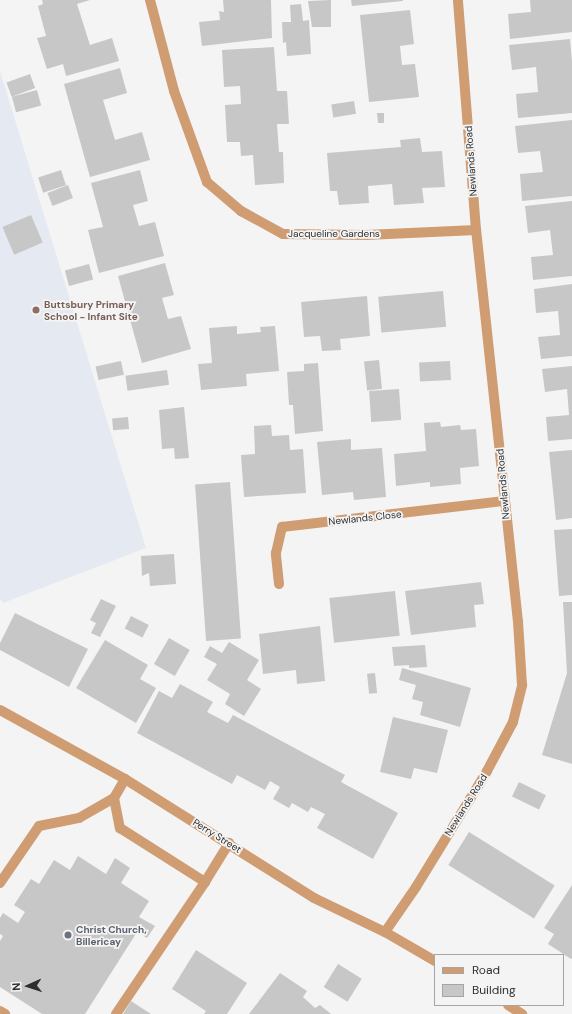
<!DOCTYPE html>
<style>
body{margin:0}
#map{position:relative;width:572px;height:1014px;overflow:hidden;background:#f4f4f5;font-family:"DM Sans",sans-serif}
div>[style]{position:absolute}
.built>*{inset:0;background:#e5e9f1}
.building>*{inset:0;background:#c8c7c7;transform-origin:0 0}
.service>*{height:10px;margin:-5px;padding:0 5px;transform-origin:5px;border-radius:5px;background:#d09c72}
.minor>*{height:10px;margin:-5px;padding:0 5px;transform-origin:5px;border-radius:5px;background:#d09c72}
.dots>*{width:11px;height:11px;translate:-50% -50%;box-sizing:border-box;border:2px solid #f4f4f5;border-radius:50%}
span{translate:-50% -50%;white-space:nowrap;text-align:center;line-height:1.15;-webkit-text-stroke:3.5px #f4f4f5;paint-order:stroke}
.street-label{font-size:10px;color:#2e2e2f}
.education-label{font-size:10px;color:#785e54;font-weight:700}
.left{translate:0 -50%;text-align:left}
.worship-label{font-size:10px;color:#5b616d;font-weight:700}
.legend{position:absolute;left:434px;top:954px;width:130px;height:52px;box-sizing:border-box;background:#f4f4f5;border:1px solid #a5a5a6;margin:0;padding:5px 7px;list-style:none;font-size:12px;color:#2e2e2f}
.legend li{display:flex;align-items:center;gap:8px;height:20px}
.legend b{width:20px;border:1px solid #a5a5a6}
.north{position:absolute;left:8px;top:966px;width:40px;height:40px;-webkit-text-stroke:3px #f4f4f5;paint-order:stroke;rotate:267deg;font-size:11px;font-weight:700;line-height:16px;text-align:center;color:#2e2e2f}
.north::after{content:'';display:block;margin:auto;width:14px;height:18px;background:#2e2e2f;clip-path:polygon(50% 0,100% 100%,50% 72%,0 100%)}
</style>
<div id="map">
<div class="built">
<div style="clip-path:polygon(0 71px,146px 548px,3px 603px,0 599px)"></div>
</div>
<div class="building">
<div style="clip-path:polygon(42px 0,90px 0,77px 4px,90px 45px,112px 38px,119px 61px,66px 76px,63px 64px,47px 69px,37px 38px,46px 36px,38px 6px,43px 4px)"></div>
<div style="clip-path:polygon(223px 0,271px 0,272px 38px,202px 46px,199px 22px,220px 20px,219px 11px,224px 12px)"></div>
<div style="clip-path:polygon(331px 0,331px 27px,312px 27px,308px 1px)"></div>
<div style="clip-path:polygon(351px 0,403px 0,403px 1px,352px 6px)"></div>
<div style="clip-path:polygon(530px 0,572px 0,572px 32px,510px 39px,508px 14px,531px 12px)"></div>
<div style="clip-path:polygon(301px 4px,303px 21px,309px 20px,311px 54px,287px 56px,286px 42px,283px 43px,282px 22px,291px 22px,290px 5px)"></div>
<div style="clip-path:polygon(410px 10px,414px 44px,400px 46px,402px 65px,415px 64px,419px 97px,369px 102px,360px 15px)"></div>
<div style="clip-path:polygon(570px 39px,572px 61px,572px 113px,518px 118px,516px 94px,538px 92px,536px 67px,512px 70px,509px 45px)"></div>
<div style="clip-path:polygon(274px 47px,277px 91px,287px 91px,289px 124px,277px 124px,279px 152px,283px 152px,284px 183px,255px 185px,253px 155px,241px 156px,240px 142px,227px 142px,225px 105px,241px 104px,240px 86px,224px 87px,222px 50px)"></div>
<div style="clip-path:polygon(120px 68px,127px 93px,103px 100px,115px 140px,142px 132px,150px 160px,90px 177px,64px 84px)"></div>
<div style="left:30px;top:74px;width:15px;height:25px;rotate:70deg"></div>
<div style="left:37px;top:90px;width:16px;height:26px;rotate:75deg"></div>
<div style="left:354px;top:101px;width:13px;height:23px;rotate:81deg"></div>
<div style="clip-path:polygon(377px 113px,384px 113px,384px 123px,378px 123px)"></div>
<div style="clip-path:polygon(572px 120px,572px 196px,522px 201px,520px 174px,543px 172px,540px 151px,518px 153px,515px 126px)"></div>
<div style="clip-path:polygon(420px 138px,422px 152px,442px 151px,445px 187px,422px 188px,424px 203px,394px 205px,392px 184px,368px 186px,369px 203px,339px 205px,337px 191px,330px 191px,327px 153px,401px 147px,400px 140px)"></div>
<div style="left:61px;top:170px;width:16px;height:24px;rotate:72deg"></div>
<div style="clip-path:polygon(140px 170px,148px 201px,133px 205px,139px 226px,155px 222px,164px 256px,99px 273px,88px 230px,103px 227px,91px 183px)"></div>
<div style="left:68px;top:185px;width:14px;height:22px;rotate:69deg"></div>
<div style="clip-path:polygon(572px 201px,572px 276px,533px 280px,531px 257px,553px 255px,550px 230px,528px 233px,525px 206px)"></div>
<div style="left:31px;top:215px;width:30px;height:31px;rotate:67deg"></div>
<div style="clip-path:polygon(165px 263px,174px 295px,162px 298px,168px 319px,181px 316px,191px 349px,142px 363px,118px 276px)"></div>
<div style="left:89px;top:264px;width:16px;height:25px;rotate:75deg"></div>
<div style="clip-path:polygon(572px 284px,572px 356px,541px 359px,538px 337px,560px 335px,558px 311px,536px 313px,534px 289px)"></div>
<div style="left:443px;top:291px;width:36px;height:65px;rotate:85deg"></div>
<div style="clip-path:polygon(367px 296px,370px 336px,340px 339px,341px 350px,322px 351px,320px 336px,304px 337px,301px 302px)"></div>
<div style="clip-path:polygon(237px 326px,237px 334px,261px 332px,260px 327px,275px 326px,279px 371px,246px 374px,247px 386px,201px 390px,198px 364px,212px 363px,209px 328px)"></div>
<div style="left:379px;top:360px;width:29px;height:15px;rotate:84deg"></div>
<div style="left:121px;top:361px;width:14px;height:26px;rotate:78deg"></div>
<div style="left:450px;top:361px;width:19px;height:31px;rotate:87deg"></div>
<div style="clip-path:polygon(318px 363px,323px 431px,295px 434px,293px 405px,289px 405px,287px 372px,304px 371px,304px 364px)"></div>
<div style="clip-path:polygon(572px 366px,572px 439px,548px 441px,546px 417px,569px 415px,567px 389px,545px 392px,542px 369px)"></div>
<div style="left:167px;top:370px;width:15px;height:42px;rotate:82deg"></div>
<div style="left:399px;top:389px;width:31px;height:30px;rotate:86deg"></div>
<div style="clip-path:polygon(184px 407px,189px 458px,175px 459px,174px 448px,162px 449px,159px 410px)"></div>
<div style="left:128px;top:417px;width:12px;height:16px;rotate:85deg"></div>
<div style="clip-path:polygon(440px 422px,441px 427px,460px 425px,461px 430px,476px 429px,479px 466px,460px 468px,461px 484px,430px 487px,430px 482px,396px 486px,394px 454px,426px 451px,424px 423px)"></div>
<div style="clip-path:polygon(271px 425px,272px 436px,289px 435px,290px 450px,303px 449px,306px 493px,244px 497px,241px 455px,255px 454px,254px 426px)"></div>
<div style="clip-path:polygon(351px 439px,351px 450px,382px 448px,386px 497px,354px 500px,353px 492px,322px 495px,317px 442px)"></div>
<div style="clip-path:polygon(572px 450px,572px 518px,556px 520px,549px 452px)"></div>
<div style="left:230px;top:482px;width:157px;height:35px;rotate:86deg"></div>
<div style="clip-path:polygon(572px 529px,572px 595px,559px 596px,554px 530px)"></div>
<div style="clip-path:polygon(174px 554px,176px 584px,150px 586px,149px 573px,142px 576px,141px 556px)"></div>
<div style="clip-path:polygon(481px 582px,484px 604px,474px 605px,476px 627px,411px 635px,405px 591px)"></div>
<div style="left:395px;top:591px;width:45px;height:66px;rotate:84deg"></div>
<div style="clip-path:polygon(101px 599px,116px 606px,100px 637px,91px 633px,96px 623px,90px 620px)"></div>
<div style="clip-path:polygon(563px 602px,572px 602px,572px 764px,542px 755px,567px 673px)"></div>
<div style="clip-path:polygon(15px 613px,88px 649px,69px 687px,0 650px,0 643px)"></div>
<div style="left:131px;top:616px;width:20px;height:14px;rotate:27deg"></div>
<div style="clip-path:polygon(320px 626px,325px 681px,297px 684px,296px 670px,263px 674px,259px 634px)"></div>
<div style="left:169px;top:638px;width:24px;height:30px;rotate:30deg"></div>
<div style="clip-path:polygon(105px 640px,148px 665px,140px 679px,156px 688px,136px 723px,76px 688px)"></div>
<div style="clip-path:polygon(229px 642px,259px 660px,247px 680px,261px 689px,244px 716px,225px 704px,230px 694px,207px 680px,217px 664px,204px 657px,210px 646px,222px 653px)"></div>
<div style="clip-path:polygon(425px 645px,427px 667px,409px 668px,409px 665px,394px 666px,392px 647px)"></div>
<div style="clip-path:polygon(402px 668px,471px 688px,460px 727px,420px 715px,423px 702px,412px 699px,416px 685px,399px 680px)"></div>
<div style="left:375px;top:673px;width:20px;height:8px;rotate:84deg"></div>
<div style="clip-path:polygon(180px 684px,213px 702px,207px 712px,228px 723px,233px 715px,345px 775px,341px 782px,398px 813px,373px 859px,317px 828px,325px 814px,311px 807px,308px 812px,292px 803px,289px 808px,273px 799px,280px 787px,270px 781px,265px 790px,237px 775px,232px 784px,137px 733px,159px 691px,172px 698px)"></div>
<div style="clip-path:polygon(393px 717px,448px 730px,437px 773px,414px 768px,411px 779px,380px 772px)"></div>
<div style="left:519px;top:782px;width:30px;height:16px;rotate:26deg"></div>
<div style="left:469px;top:832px;width:101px;height:39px;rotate:32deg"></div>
<div style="clip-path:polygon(78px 856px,106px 874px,115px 858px,130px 868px,121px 883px,149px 901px,139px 917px,155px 926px,147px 938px,137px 932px,85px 1014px,42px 1014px,0 987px,0 941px,3px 936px,0 934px,0 918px,3px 913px,18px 923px,25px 912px,14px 905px,31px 879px,39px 884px,54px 860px,70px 870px)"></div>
<div style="clip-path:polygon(572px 885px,572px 958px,571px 959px,548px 944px,554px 934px,544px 928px)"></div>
<div style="clip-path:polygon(196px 950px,247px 983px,227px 1014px,204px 1014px,206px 1011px,172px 989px)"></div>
<div style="left:338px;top:964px;width:28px;height:27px;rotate:32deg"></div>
<div style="clip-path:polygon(280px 973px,307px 991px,303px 997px,315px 1008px,320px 1005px,331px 1014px,249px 1014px)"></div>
<div style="clip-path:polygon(131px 1001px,151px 1014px,123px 1014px)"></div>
</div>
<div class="service">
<div style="left:125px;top:779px;width:22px;rotate:120deg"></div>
<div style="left:114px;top:798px;width:31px;rotate:79deg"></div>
<div style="left:120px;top:828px;width:101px;rotate:32.4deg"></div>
<div style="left:205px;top:882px;width:46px;rotate:-58.4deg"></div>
<div style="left:0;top:883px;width:69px;rotate:-55.6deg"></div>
<div style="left:39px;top:826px;width:41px;rotate:-11.3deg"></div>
<div style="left:79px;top:818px;width:40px;rotate:-29.7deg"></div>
<div style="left:0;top:1011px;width:6px;rotate:31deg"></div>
<div style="left:116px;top:1014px;width:159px;rotate:-56deg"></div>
</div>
<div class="minor">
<div style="left:150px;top:0;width:94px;rotate:75.2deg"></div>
<div style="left:174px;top:91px;width:97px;rotate:70.1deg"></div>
<div style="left:207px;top:182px;width:45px;rotate:40.5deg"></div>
<div style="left:241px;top:211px;width:48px;rotate:28.7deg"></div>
<div style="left:283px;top:234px;width:83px;rotate:0.7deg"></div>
<div style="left:366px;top:235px;width:110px;rotate:-2.6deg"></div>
<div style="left:279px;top:584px;width:31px;rotate:-96deg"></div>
<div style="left:276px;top:553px;width:27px;rotate:-77deg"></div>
<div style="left:282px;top:527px;width:224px;rotate:-6.7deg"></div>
<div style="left:0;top:710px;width:143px;rotate:28.9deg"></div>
<div style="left:125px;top:779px;width:223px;rotate:32.2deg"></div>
<div style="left:314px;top:898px;width:79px;rotate:25.6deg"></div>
<div style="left:385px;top:932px;width:58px;rotate:30.1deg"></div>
<div style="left:385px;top:932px;width:55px;rotate:-55.4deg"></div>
<div style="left:416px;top:887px;width:136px;rotate:-58.5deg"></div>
<div style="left:487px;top:771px;width:55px;rotate:-62deg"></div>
<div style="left:513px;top:722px;width:38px;rotate:-76deg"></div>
<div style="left:522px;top:685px;width:63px;rotate:-93.6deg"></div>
<div style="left:518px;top:622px;width:394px;rotate:-96.1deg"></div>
<div style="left:476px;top:230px;width:231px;rotate:-94.5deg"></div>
<div style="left:508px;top:1005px;width:17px;rotate:33deg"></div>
</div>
<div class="dots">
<div style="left:36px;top:310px;background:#8d6e63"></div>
<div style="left:68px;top:935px;background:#6b7280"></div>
</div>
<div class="street-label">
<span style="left:471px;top:161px;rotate:-94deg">Newlands Road</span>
<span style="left:334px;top:234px">Jacqueline Gardens</span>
<span style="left:503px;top:484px;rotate:-95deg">Newlands Road</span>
<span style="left:365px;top:518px;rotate:-6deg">Newlands Close</span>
<span style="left:466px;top:805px;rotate:-58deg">Newlands Road</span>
<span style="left:217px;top:836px;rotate:32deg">Perry Street</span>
</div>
<div class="education-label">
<span class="left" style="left:44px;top:310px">Buttsbury Primary<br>School - Infant Site</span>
</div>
<div class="worship-label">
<span class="left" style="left:76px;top:935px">Christ Church,<br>Billericay</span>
</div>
<ul class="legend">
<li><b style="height:5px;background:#d09c72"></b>Road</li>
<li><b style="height:11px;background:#c8c7c7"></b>Building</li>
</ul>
<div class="north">N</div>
</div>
